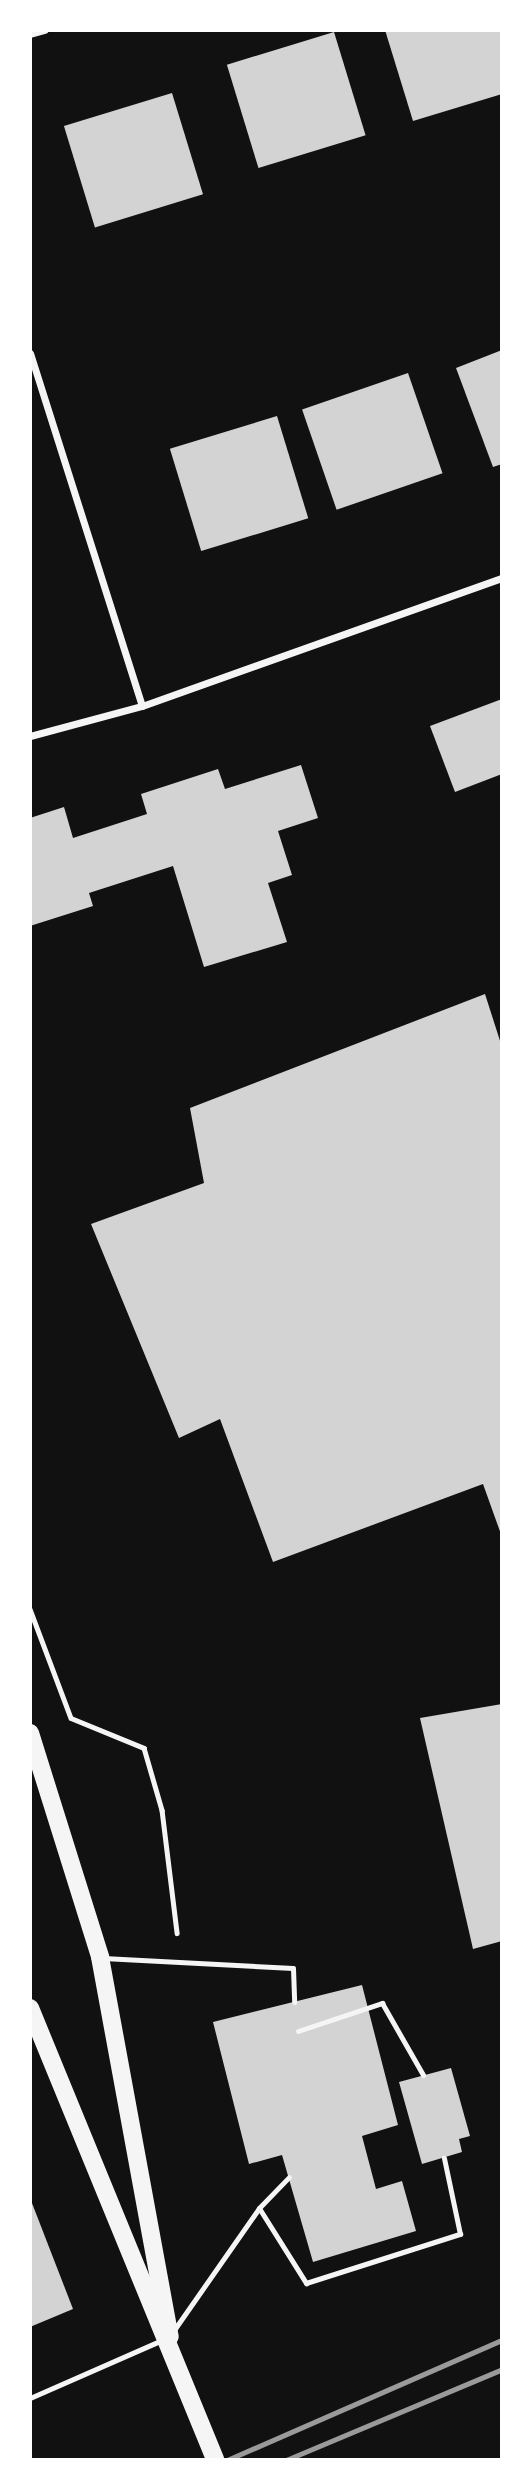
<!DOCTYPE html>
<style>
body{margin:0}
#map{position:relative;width:532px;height:2490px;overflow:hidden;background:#111;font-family:Manrope,sans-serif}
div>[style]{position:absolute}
.building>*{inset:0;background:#d3d3d3;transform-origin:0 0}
.path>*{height:4.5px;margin:-2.25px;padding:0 2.25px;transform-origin:2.25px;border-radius:2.25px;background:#f5f5f5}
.service>*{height:5px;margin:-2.5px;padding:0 2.5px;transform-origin:2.5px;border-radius:2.5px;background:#f5f5f5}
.minor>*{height:7px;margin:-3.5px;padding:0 3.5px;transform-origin:3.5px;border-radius:3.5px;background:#f5f5f5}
.primary>*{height:18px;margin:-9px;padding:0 9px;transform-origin:9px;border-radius:9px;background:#f5f5f5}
.rail>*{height:5px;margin:-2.5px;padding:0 2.5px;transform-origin:2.5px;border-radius:2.5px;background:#9a9a9a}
span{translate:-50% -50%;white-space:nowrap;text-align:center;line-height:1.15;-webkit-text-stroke:5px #fff;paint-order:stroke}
.frame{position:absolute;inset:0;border:32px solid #fff;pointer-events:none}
</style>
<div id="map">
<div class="building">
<div style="clip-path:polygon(385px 30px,502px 30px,502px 94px,413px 121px)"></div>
<div style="left:334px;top:32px;width:108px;height:112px;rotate:73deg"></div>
<div style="left:172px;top:93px;width:106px;height:113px;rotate:73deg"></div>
<div style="clip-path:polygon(502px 350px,502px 464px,493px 467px,456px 368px)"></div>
<div style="left:408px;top:373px;width:106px;height:112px;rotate:71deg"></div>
<div style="left:277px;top:416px;width:107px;height:112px;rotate:73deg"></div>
<div style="clip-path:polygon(502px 699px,502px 774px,455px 792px,430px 726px)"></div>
<div style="clip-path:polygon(301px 765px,318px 818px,278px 831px,292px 875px,268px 883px,287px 942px,204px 967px,173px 866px,89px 893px,93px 906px,30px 926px,30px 818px,64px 807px,73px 838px,147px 814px,141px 794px,218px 769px,225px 789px)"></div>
<div style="clip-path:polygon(485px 994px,502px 1047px,502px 1537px,483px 1484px,273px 1562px,220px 1419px,179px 1438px,91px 1224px,204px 1183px,190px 1108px)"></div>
<div style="clip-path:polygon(502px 1704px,502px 1941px,473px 1949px,420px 1718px)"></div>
<div style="clip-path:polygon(362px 1985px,398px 2125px,362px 2136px,376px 2189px,402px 2181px,416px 2231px,313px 2262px,282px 2155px,249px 2164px,213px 2022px)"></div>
<div style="clip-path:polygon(451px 2068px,470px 2136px,459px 2139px,462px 2152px,422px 2164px,399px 2082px)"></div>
<div style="clip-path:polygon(30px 2198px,73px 2309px,30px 2327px)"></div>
</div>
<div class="path">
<div style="left:30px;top:1609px;width:116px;rotate:69.4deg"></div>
<div style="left:71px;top:1718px;width:79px;rotate:22.3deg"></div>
<div style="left:144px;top:1748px;width:65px;rotate:73.8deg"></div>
<div style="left:162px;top:1810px;width:124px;rotate:83deg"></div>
</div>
<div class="service">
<div style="left:103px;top:1958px;width:190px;rotate:3deg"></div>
<div style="left:293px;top:1968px;width:34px;rotate:88deg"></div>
<div style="left:298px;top:2031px;width:89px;rotate:-18.4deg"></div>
<div style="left:382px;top:2003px;width:83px;rotate:60.3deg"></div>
<div style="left:259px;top:2208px;width:89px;rotate:57.9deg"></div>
<div style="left:306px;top:2283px;width:162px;rotate:-17.7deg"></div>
<div style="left:460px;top:2234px;width:78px;rotate:-101.9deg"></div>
<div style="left:174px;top:2330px;width:149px;rotate:-55.1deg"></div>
<div style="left:259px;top:2208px;width:43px;rotate:-45.9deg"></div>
<div style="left:30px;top:2398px;width:144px;rotate:-23.7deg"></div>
</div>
<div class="minor">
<div style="left:30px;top:34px;width:15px;rotate:-16deg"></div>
<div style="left:30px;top:353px;width:370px;rotate:72.4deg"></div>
<div style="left:30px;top:736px;width:116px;rotate:-15deg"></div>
<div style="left:142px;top:706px;width:382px;rotate:-19.6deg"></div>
</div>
<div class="primary">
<div style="left:30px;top:1733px;width:235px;rotate:72.6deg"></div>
<div style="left:100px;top:1957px;width:386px;rotate:79.6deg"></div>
<div style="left:30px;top:2008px;width:488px;rotate:67.7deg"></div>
</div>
<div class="rail">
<div style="left:227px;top:2460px;width:300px;rotate:-23.6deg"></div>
<div style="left:286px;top:2460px;width:234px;rotate:-22.8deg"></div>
</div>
<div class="frame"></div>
</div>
